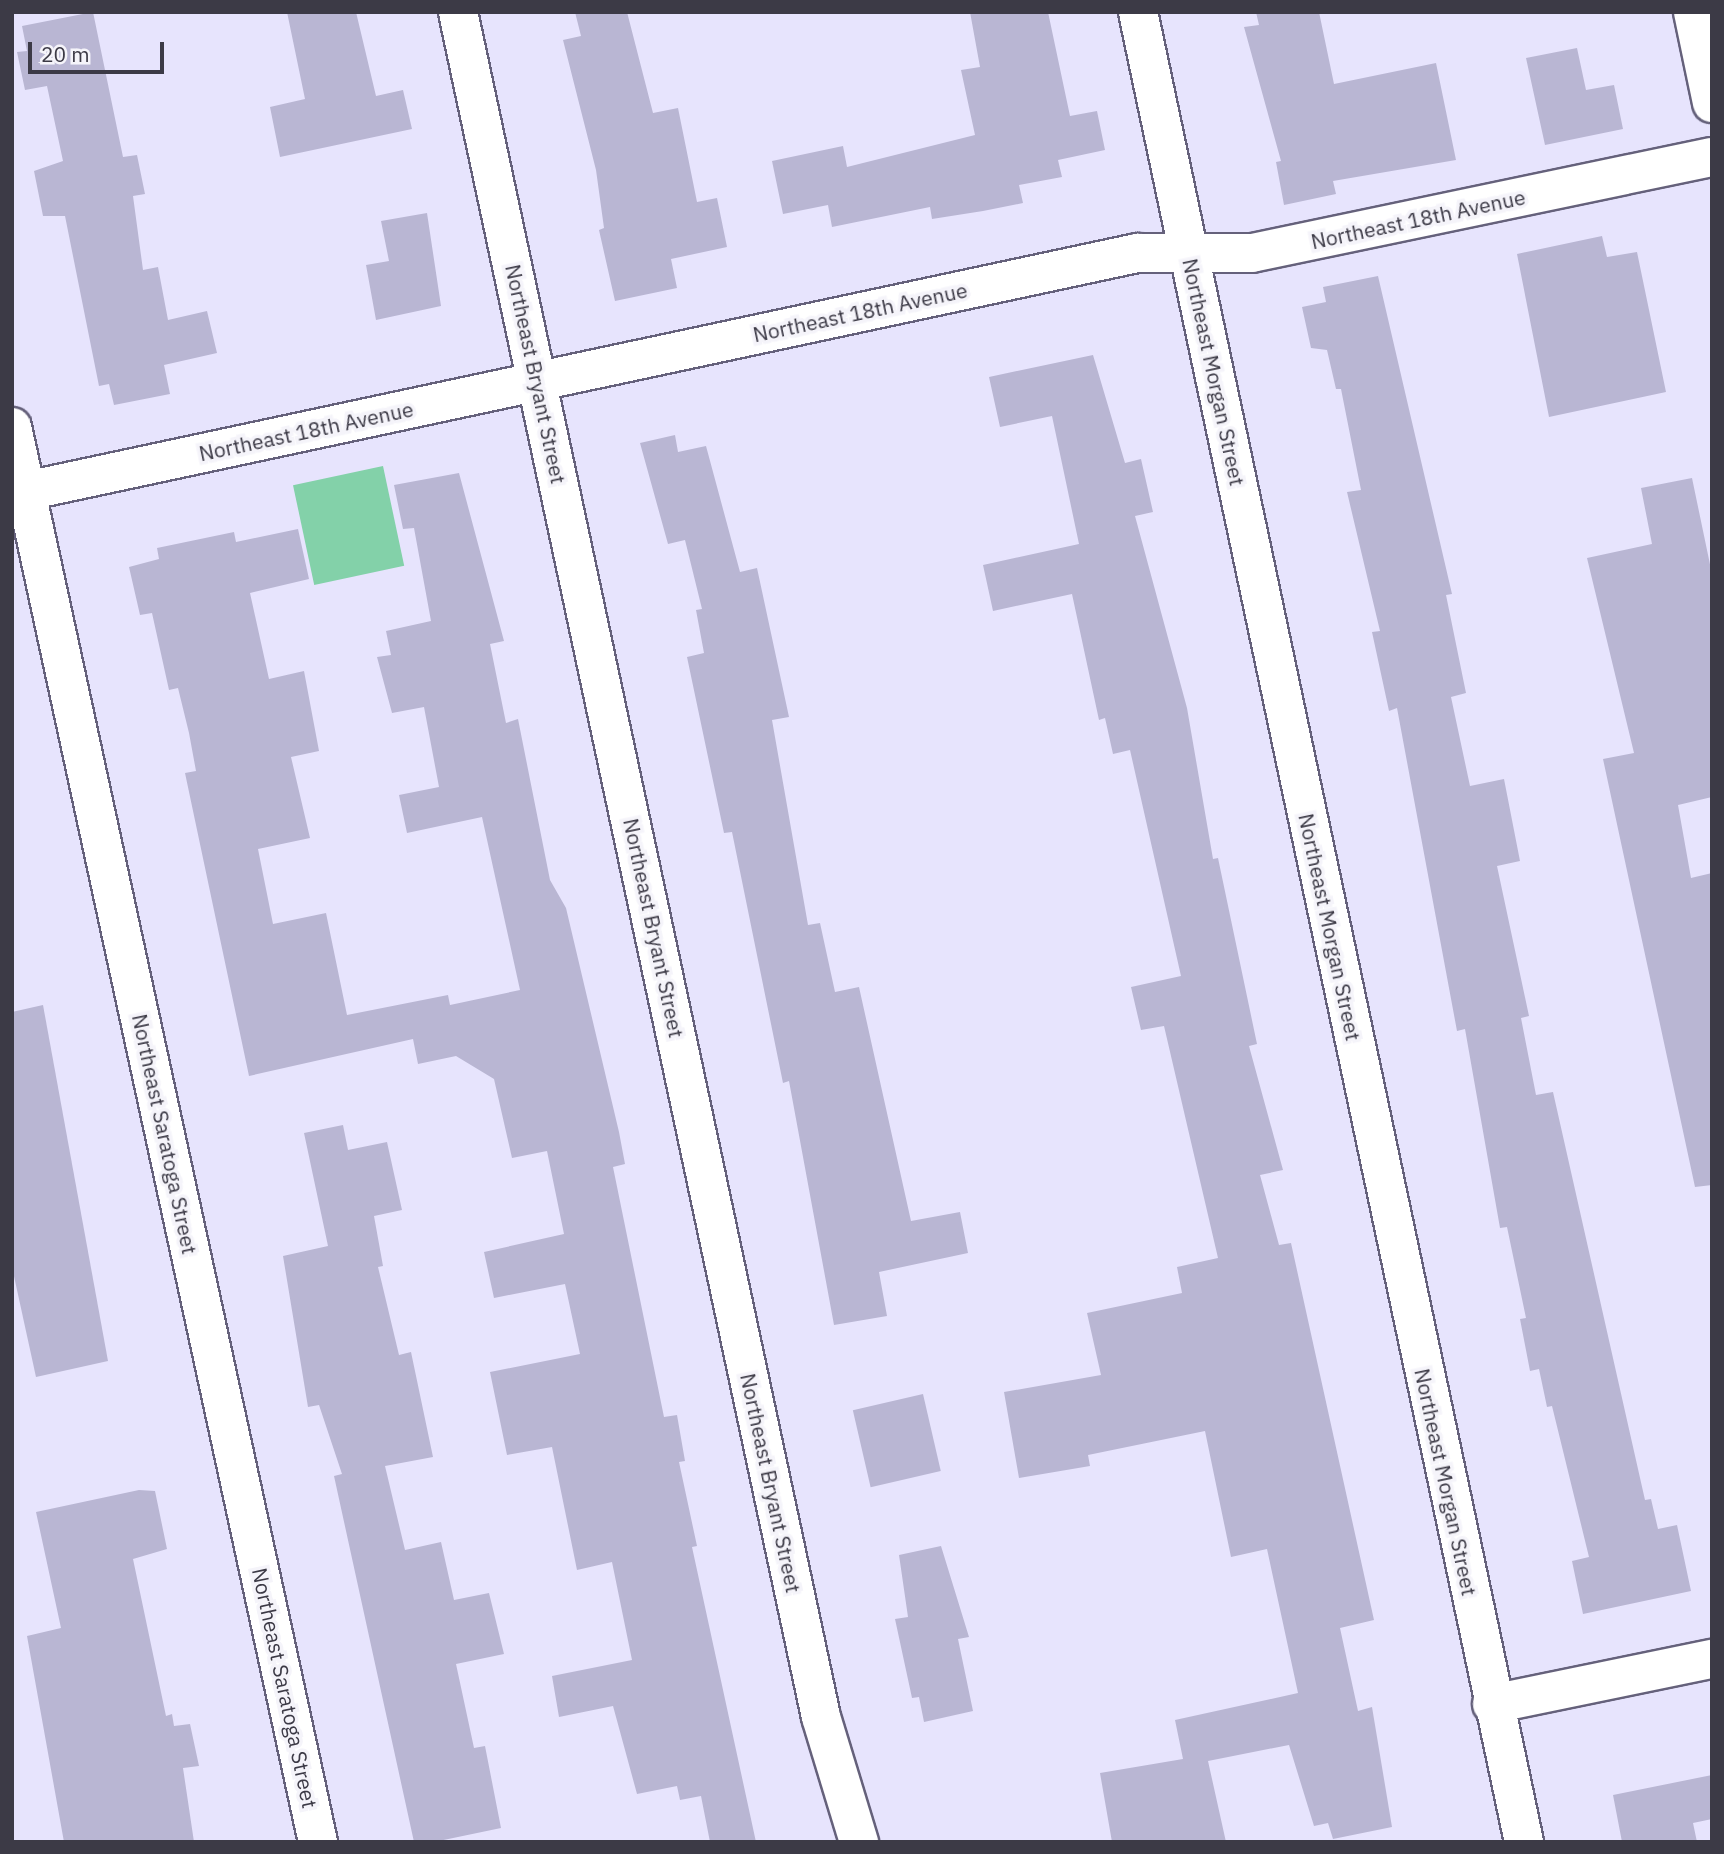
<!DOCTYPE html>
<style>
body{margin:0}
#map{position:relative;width:1724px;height:1854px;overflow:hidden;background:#e7e4fd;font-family:"IBM Plex Sans",sans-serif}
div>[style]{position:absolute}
.green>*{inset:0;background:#83d1a9;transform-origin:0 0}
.building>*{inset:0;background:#b9b6d3;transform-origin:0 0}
.roads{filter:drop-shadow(2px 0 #65617b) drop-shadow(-2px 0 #65617b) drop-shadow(0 2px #65617b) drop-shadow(0 -2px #65617b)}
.street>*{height:38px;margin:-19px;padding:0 19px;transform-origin:19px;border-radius:19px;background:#fff}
span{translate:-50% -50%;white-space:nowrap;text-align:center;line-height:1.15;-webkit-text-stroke:7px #f5f4fa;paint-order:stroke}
.street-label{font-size:21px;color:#3c3a46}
.frame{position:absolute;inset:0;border:14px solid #3c3a46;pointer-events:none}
.scale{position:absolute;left:28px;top:42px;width:136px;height:32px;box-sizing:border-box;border:4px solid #3c3a46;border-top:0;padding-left:9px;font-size:21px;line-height:24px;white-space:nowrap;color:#3c3a46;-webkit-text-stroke:5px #f5f4fa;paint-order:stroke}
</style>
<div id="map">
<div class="green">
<div style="left:383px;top:466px;width:102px;height:92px;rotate:78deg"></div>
</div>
<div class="building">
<div style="clip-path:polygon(93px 12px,123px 157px,137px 155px,145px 194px,133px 196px,143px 270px,158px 267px,168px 320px,207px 311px,217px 353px,164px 365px,170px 394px,114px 405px,109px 384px,99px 386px,65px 216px,43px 216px,34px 171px,63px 161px,47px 86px,25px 90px,17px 52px,27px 51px,22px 26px)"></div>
<div style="clip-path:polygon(287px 12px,356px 12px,376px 96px,403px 90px,412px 129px,280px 157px,270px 107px,305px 99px)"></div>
<div style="clip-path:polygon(575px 12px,627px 12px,653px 113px,678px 108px,697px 202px,717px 198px,727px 247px,671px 259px,677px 288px,615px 301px,599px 230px,604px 228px,596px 170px,563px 40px,581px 36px)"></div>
<div style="clip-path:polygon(970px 12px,1048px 12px,1070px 116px,1097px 111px,1105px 150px,1058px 160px,1062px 177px,1019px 185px,1023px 203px,983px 211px,932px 219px,930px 207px,832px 227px,828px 205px,783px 214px,772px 161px,843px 146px,847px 167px,975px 135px,961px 70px,980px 67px)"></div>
<div style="clip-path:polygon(1256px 12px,1319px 12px,1334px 84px,1436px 63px,1456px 160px,1333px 181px,1336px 194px,1284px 205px,1276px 162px,1281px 161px,1244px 27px,1259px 25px)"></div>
<div style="clip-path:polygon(1577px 48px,1586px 90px,1614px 85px,1623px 129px,1545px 145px,1526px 58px)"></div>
<div style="clip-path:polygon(427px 213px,441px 306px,376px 320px,366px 265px,389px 261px,381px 221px)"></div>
<div style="clip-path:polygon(1602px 236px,1607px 257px,1637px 252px,1666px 392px,1549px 417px,1517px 254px)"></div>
<div style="clip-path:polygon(1378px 276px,1452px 594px,1446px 595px,1466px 693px,1451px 697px,1470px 786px,1504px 779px,1520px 861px,1497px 866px,1529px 1016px,1521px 1018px,1536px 1095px,1553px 1092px,1645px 1500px,1651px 1499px,1658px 1529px,1677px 1525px,1691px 1591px,1583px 1614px,1572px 1561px,1589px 1557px,1552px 1406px,1547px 1407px,1539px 1369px,1530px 1371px,1520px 1319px,1526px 1318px,1507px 1227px,1500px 1228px,1465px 1029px,1457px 1031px,1397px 708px,1389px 711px,1372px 632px,1380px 631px,1347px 492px,1361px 490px,1341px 389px,1336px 389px,1327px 350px,1311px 348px,1302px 307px,1326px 302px,1323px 287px)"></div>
<div style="clip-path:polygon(1093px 355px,1125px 463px,1141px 459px,1153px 512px,1135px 516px,1187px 708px,1213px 859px,1218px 858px,1257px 1044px,1249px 1046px,1283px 1170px,1260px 1175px,1279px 1245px,1291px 1243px,1374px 1620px,1340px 1628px,1358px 1711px,1372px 1707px,1392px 1827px,1333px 1839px,1328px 1823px,1314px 1826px,1289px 1745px,1208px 1761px,1226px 1842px,1112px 1842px,1100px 1773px,1183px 1759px,1175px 1720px,1298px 1693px,1267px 1549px,1231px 1557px,1205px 1431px,1088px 1455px,1090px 1466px,1019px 1478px,1004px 1392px,1101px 1375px,1087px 1313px,1182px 1293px,1177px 1267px,1218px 1258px,1164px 1026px,1141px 1030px,1131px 987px,1181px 976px,1130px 750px,1113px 754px,1105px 718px,1099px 720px,1072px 594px,993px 611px,983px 565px,1079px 544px,1052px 416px,1000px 427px,989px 377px)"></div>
<div style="clip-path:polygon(675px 435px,678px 452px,706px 446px,740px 572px,757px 568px,789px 717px,772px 720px,808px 925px,820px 923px,835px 992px,859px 987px,911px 1221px,960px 1212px,968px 1253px,879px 1272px,887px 1316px,834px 1325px,789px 1081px,783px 1083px,732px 832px,724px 833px,687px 657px,704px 653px,696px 610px,702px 609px,685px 540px,668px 544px,640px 443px)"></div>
<div style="clip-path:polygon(459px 473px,504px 641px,490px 644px,506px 723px,518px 719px,550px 880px,566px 908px,619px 1132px,625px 1164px,613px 1167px,664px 1417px,677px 1415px,685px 1461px,679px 1462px,697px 1546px,692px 1547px,756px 1842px,710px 1842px,701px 1796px,680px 1800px,677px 1786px,637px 1794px,613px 1706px,559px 1717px,552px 1676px,632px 1660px,612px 1562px,577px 1570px,552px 1447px,507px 1455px,490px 1372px,580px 1354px,565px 1284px,494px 1298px,484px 1252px,564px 1234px,547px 1151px,512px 1158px,494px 1079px,456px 1056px,418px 1064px,413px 1039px,249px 1076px,185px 773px,196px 771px,189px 733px,178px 688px,169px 690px,152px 613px,140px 615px,129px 567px,159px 559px,157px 548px,234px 532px,236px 542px,298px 529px,309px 579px,250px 593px,269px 679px,304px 671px,319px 751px,291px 757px,310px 838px,258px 849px,273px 924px,326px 913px,347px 1015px,448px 995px,450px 1005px,520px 990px,482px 817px,407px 833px,399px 795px,439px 787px,424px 707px,392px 713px,377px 657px,391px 655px,386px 631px,431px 621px,414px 528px,403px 529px,394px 485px)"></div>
<div style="clip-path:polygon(1692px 478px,1712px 574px,1712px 797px,1678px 805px,1691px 878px,1712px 873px,1712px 1185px,1695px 1187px,1603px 759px,1634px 753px,1587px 558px,1652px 544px,1641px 488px)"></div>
<div style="clip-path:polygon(43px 1005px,108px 1361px,36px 1377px,12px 1267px,12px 1012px)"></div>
<div style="clip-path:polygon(343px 1125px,348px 1150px,387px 1142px,402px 1210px,374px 1216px,383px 1266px,378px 1267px,399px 1355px,411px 1352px,433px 1457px,385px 1466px,405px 1550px,441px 1542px,454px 1600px,489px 1593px,504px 1654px,456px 1664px,474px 1748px,485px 1746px,501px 1828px,434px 1842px,414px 1842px,334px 1476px,342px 1474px,319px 1405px,308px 1407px,283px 1256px,328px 1246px,304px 1133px)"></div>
<div style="left:923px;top:1394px;width:79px;height:72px;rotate:77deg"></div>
<div style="clip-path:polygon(139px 1490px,155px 1491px,167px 1549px,133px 1559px,166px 1716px,172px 1714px,174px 1726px,190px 1724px,199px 1766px,183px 1768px,194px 1842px,64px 1842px,27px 1636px,61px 1628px,36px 1512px)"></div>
<div style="clip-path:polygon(941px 1546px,969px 1637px,958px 1639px,973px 1711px,924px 1722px,919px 1697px,912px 1698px,895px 1619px,908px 1617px,899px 1555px)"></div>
<div style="clip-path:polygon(1712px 1775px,1712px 1819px,1693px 1823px,1697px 1842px,1622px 1842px,1613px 1795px)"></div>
</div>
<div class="roads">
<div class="street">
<div style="left:458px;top:12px;width:1743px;rotate:77.98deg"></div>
<div style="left:821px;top:1717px;width:131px;rotate:73.1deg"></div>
<div style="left:1138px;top:12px;width:1870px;rotate:78.09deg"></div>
<div style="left:1693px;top:12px;width:93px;rotate:78.2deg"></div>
<div style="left:12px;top:427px;width:1448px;rotate:77.8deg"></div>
<div style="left:12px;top:494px;width:1151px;rotate:-12.09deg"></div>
<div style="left:1137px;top:253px;width:115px"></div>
<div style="left:1252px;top:253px;width:470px;rotate:-11.8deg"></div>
<div style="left:1492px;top:1704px;width:225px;rotate:-11.6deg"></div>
</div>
</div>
<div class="street-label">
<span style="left:1418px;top:219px;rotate:-12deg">Northeast 18th Avenue</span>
<span style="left:860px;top:312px;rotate:-12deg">Northeast 18th Avenue</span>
<span style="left:1214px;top:372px;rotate:78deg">Northeast Morgan Street</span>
<span style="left:536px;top:374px;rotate:78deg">Northeast Bryant Street</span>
<span style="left:306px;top:431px;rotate:-12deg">Northeast 18th Avenue</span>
<span style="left:1330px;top:927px;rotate:78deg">Northeast Morgan Street</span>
<span style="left:654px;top:928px;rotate:78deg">Northeast Bryant Street</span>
<span style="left:165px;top:1134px;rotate:78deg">Northeast Saratoga Street</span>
<span style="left:1446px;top:1482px;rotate:78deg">Northeast Morgan Street</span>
<span style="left:771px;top:1483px;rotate:78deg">Northeast Bryant Street</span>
<span style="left:285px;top:1688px;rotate:78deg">Northeast Saratoga Street</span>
</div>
<div class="frame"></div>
<div class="scale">20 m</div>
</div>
